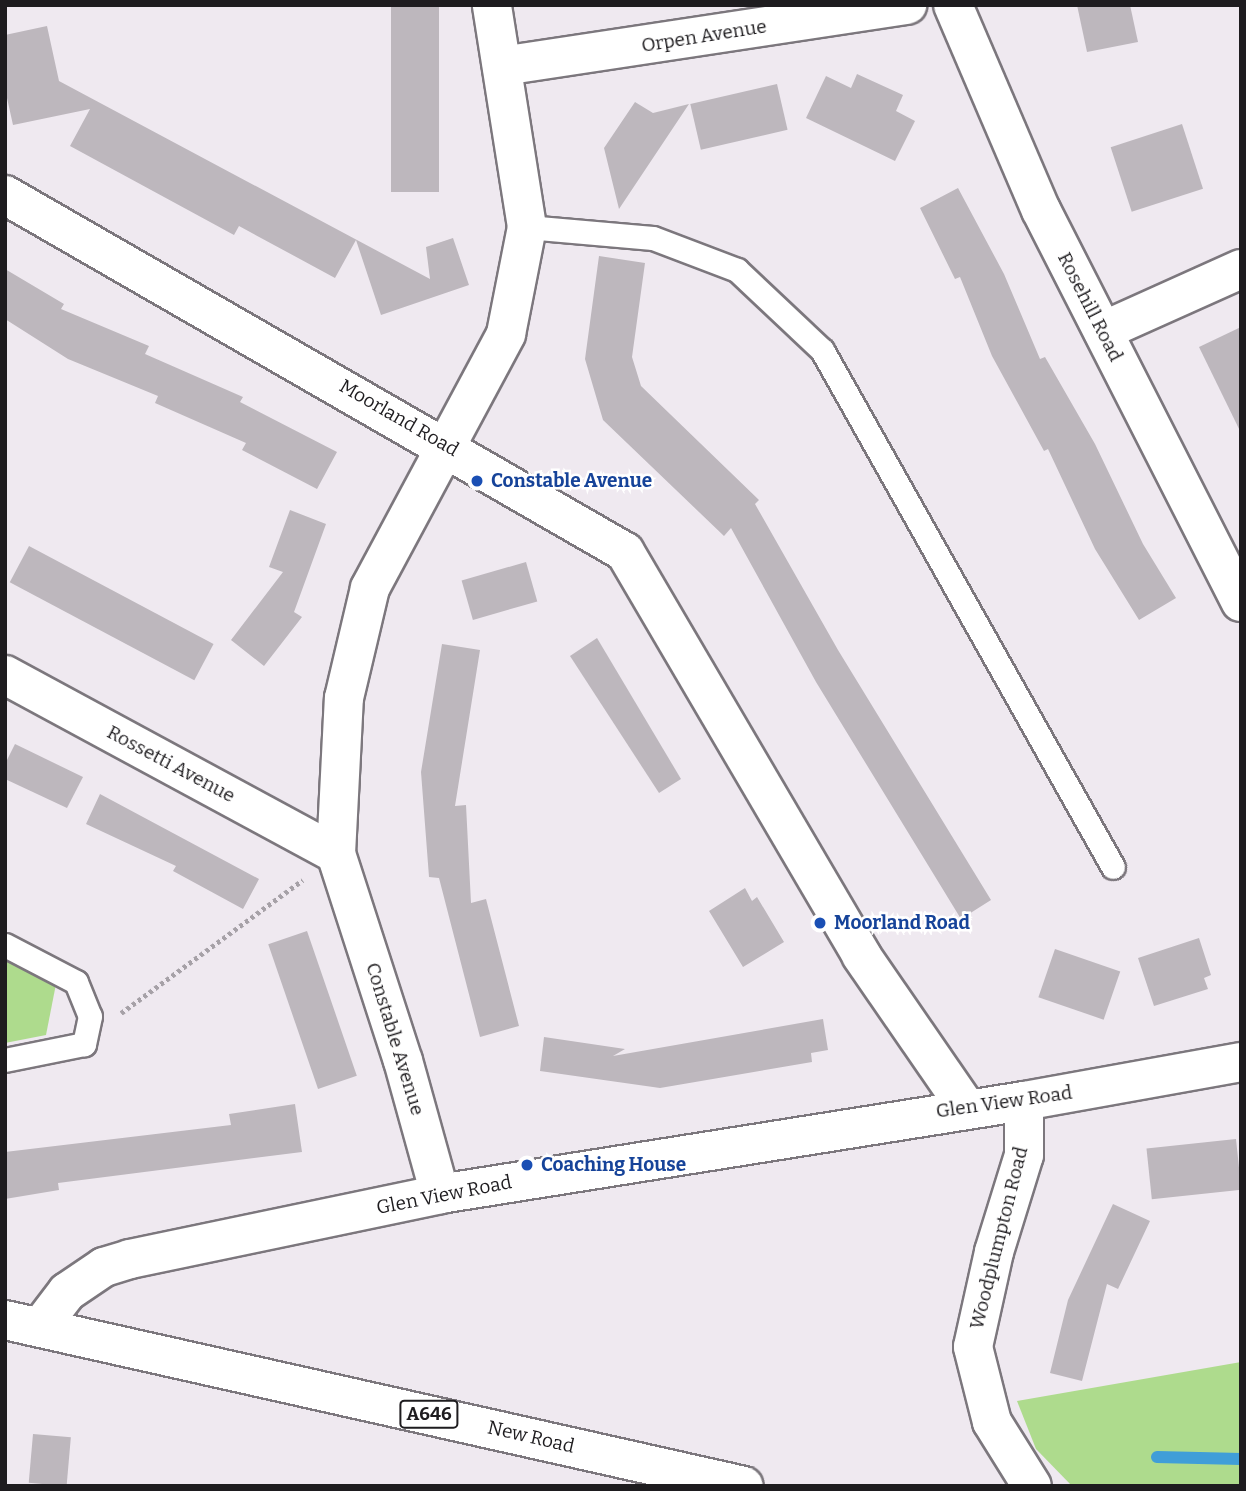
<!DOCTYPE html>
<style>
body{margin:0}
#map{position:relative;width:1246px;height:1491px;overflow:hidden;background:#efe9f0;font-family:Bitter,serif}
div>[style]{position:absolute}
.green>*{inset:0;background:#aedb8d}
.stream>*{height:12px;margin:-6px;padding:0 6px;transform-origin:6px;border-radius:6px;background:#409ed8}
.building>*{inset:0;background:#bdb7bd;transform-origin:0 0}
.path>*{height:4.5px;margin-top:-2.25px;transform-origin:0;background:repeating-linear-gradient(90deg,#a6a1a7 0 3.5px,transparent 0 7px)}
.roads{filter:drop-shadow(2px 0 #7c777d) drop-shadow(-2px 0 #7c777d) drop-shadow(0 2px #7c777d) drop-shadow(0 -2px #7c777d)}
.lane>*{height:23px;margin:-11.5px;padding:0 11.5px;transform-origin:11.5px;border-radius:11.5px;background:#fff}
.street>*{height:38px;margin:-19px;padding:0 19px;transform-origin:19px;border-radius:19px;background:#fff}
.highway>*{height:38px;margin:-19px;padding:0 19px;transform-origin:19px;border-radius:19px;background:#fff}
.dots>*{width:19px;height:19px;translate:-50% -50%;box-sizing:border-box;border:4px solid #fff;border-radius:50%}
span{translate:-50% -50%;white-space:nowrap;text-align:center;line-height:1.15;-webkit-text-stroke:5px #fff;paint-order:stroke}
.shield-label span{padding:2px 5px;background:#fff;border:2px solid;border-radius:5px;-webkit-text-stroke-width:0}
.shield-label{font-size:18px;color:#1e1c1f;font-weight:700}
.street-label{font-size:19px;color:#1e1c1f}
.transit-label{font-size:19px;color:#164399;font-weight:700}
.left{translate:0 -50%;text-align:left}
.frame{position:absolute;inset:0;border:7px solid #1e1c1f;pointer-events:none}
</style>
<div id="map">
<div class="green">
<div style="clip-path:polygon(5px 956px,56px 984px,46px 1035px,5px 1043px)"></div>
<div style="clip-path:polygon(1241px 1362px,1241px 1486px,1072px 1486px,1036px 1449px,1017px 1401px)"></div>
</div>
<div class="stream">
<div style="left:1157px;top:1457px;width:84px;rotate:1.4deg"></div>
</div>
<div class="building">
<div style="left:391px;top:5px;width:48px;height:187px"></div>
<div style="clip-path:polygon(1077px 5px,1130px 5px,1138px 42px,1087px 52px)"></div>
<div style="clip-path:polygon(47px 26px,59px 81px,430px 279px,426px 247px,453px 238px,469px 285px,381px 315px,356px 240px,335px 278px,239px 226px,234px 235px,70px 146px,90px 109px,13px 125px,5px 89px,5px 35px)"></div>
<div style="clip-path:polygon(857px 74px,903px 95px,896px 111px,915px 121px,895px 161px,806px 118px,826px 76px,851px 88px)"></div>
<div style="left:777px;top:84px;width:47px;height:89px;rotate:77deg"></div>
<div style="clip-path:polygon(635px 102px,653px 113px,689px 104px,619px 209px,604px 148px)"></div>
<div style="left:1182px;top:124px;width:68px;height:75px;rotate:72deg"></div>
<div style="clip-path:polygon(958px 188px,1004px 274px,1040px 359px,1045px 357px,1095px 444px,1143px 544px,1176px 598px,1139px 620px,1095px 549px,1048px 449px,1044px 451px,992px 356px,960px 277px,955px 279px,920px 208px)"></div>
<div style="clip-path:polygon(599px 256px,645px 263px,632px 357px,641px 386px,759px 500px,755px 504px,838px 650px,991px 900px,961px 919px,816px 682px,731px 528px,724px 536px,603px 420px,585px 359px)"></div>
<div style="clip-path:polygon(5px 269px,64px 304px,61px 309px,149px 346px,145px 354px,243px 397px,240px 402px,337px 452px,317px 489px,242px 450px,246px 443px,155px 403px,158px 396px,68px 359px,5px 319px)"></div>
<div style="clip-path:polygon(1241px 327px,1241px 433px,1199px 347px)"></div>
<div style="clip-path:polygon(290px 510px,326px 524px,294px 612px,302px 617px,264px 666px,231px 640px,283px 572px,269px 567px)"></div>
<div style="left:29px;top:546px;width:209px;height:41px;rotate:28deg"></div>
<div style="left:526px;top:562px;width:41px;height:67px;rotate:74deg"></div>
<div style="clip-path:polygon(597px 638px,681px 779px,659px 793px,570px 656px)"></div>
<div style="clip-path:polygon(442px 644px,480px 650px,455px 806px,466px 805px,471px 903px,486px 899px,519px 1026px,480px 1037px,439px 878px,429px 877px,421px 772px)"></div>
<div style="clip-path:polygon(15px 744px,83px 777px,67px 808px,5px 779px,5px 764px)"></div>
<div style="clip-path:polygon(100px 794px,259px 879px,243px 909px,173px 871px,176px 866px,86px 824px)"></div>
<div style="clip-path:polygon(745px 888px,752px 901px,757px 897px,784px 942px,743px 967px,709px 911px)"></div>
<div style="left:307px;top:931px;width:153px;height:41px;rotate:71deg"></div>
<div style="clip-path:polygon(1199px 938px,1211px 975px,1204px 978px,1208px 989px,1154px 1006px,1138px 958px)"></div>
<div style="left:1055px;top:949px;width:69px;height:51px;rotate:19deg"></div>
<div style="clip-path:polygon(823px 1019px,828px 1050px,811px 1053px,812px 1062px,660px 1088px,540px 1071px,544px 1037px,625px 1049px,613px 1056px)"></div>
<div style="clip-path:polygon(295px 1104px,302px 1152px,58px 1183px,59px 1190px,5px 1199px,5px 1152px,231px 1125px,229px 1114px)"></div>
<div style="left:1236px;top:1139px;width:51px;height:90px;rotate:84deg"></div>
<div style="clip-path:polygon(1113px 1204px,1150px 1221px,1118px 1289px,1107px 1284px,1082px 1381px,1050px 1373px,1068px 1300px)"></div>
<div style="left:33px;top:1434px;width:38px;height:49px;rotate:5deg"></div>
</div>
<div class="path">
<div style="left:121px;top:1013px;width:225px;rotate:-36.2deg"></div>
</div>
<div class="roads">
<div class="lane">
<div style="left:527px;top:227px;width:126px;rotate:5deg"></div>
<div style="left:653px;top:238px;width:90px;rotate:20.9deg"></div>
<div style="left:737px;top:270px;width:117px;rotate:43.3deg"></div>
<div style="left:822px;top:350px;width:593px;rotate:60.63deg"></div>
<div style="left:5px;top:945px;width:80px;rotate:27.5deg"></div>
<div style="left:76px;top:982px;width:37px;rotate:68deg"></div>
<div style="left:90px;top:1016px;width:29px;rotate:102deg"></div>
<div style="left:84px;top:1044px;width:81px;rotate:168.6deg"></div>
</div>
<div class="street">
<div style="left:953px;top:5px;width:223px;rotate:66.8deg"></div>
<div style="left:1041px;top:210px;width:440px;rotate:63deg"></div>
<div style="left:502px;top:66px;width:410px;rotate:-8.6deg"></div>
<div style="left:5px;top:195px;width:715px;rotate:29.93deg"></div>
<div style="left:625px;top:552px;width:467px;rotate:59.6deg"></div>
<div style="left:861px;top:955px;width:185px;rotate:55.4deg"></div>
<div style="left:1103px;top:331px;width:151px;rotate:-24.2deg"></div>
<div style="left:5px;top:675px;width:376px;rotate:28.4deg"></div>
<div style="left:1024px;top:1101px;width:54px;rotate:90deg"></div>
<div style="left:1024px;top:1155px;width:102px;rotate:107.2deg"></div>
<div style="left:994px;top:1252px;width:97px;rotate:102.5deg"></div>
<div style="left:973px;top:1347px;width:77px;rotate:75.8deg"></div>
<div style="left:992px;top:1422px;width:75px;rotate:58deg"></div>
<div style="left:440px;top:1194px;width:138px;rotate:-105.5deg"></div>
<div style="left:403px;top:1061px;width:218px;rotate:-107.9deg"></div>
<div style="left:336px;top:854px;width:156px;rotate:-87.1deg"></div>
<div style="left:344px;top:698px;width:113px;rotate:-76.7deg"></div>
<div style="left:370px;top:588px;width:288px;rotate:-61.8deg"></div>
<div style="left:506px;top:334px;width:109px;rotate:-78.9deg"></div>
<div style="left:527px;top:227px;width:225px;rotate:-99deg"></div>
<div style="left:41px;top:1326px;width:43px;rotate:-52.6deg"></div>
<div style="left:67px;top:1292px;width:45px;rotate:-34deg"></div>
<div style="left:104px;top:1267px;width:27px;rotate:-17deg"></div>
<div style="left:130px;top:1259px;width:317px;rotate:-11.8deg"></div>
<div style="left:440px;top:1194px;width:591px;rotate:-9.05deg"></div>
<div style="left:1024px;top:1101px;width:220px;rotate:-10.2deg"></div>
</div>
<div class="highway">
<div style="left:5px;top:1320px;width:757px;rotate:12.66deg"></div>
</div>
</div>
<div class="dots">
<div style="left:477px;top:481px;background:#1a4fb4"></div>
<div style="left:820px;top:923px;background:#1a4fb4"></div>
<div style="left:527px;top:1165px;background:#1a4fb4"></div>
</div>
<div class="shield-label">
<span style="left:429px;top:1414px">A646</span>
</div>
<div class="street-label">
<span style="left:704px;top:36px;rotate:-9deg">Orpen Avenue</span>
<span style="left:1090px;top:307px;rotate:63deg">Rosehill Road</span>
<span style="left:399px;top:418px;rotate:30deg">Moorland Road</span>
<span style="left:171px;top:764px;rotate:28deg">Rossetti Avenue</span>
<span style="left:395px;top:1039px;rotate:73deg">Constable Avenue</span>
<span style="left:1004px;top:1102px;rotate:-8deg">Glen View Road</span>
<span style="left:444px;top:1195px;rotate:-11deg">Glen View Road</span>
<span style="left:999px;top:1238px;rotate:-76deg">Woodplumpton Road</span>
<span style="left:531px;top:1437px;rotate:13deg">New Road</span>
</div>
<div class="transit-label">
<span class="left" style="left:491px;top:481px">Constable Avenue</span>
<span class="left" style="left:834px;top:923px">Moorland Road</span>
<span class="left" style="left:541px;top:1165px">Coaching House</span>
</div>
<div class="frame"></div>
</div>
